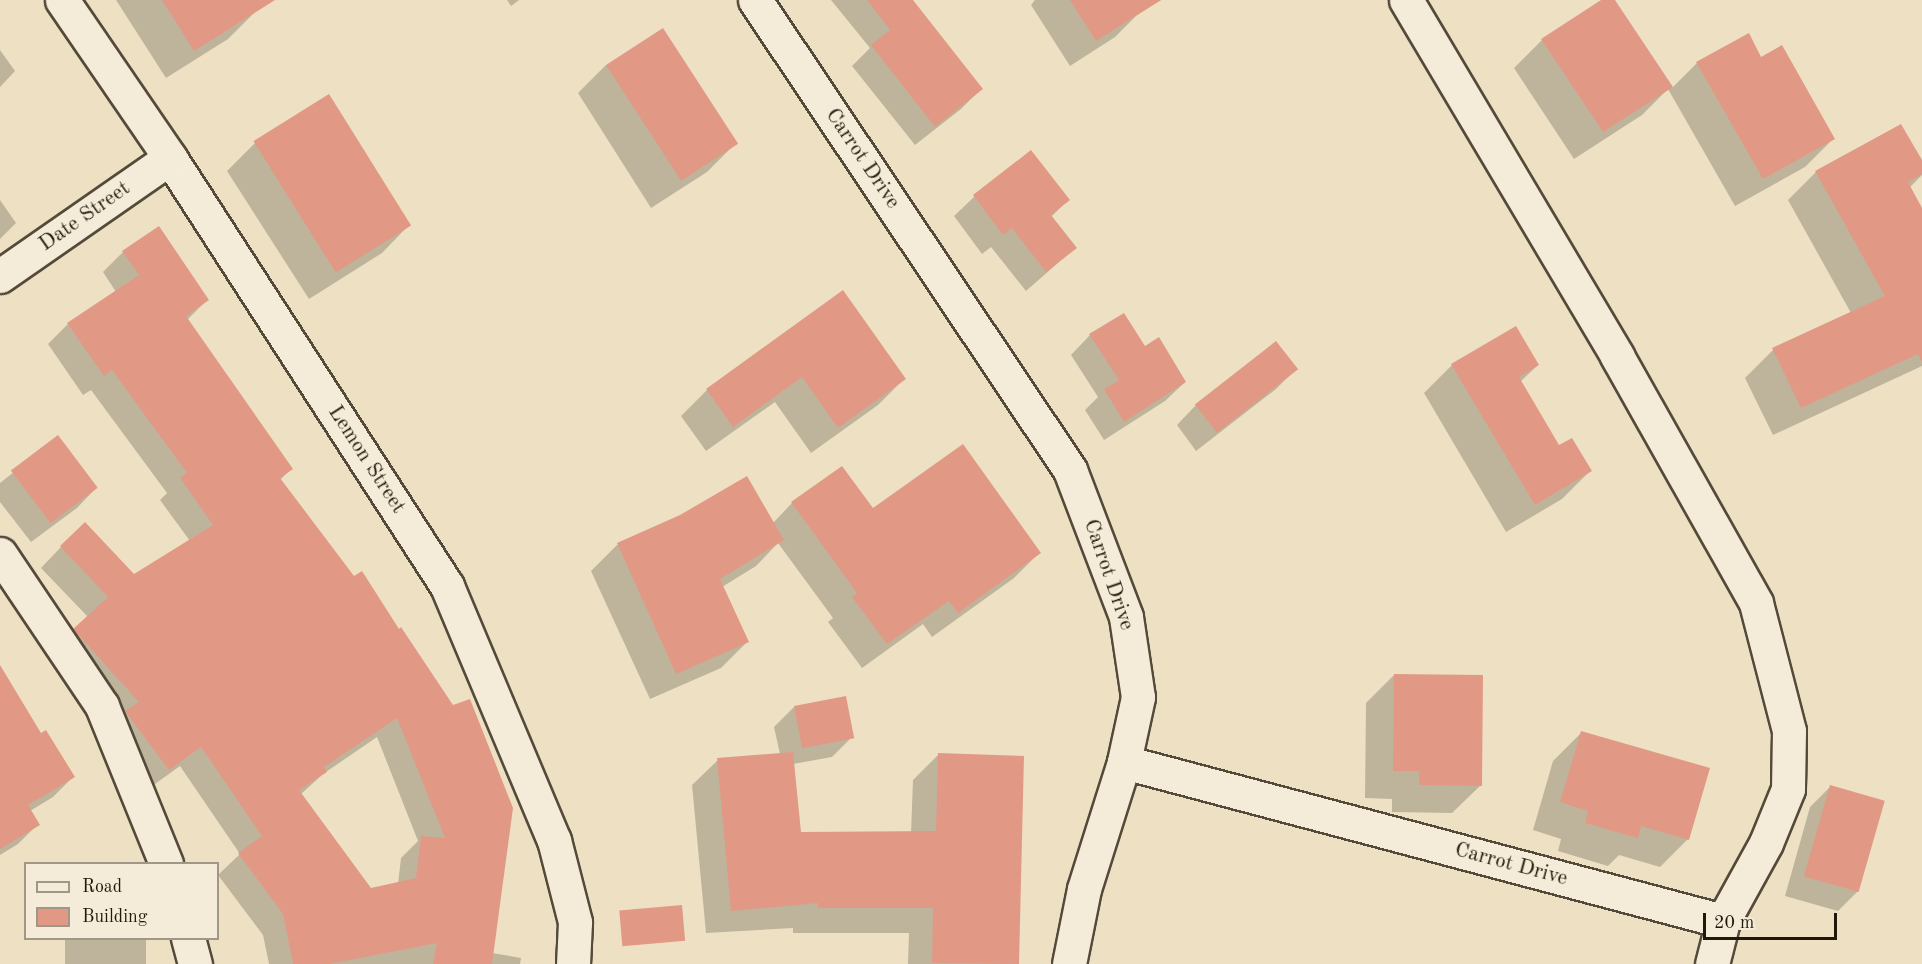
<!DOCTYPE html>
<style>
body{margin:0}
#map{position:relative;width:1922px;height:964px;overflow:hidden;background:#eee1c3;font-family:"Old Standard TT",serif}
div>[style]{position:absolute}
.shadow>*{inset:0;background:#0003;transform-origin:0 0}
.building>*{inset:0;background:#e19985;transform-origin:0 0}
.roads{filter:drop-shadow(2px 0 #544a3a) drop-shadow(-2px 0 #544a3a) drop-shadow(0 2px #544a3a) drop-shadow(0 -2px #544a3a)}
.street>*{height:33px;margin:-16.5px;padding:0 16.5px;transform-origin:16.5px;border-radius:16.5px;background:#f4ecd8}
span{translate:-50% -50%;white-space:nowrap;text-align:center;line-height:1.15;-webkit-text-stroke:6px #f4ecd8;paint-order:stroke}
.street-label{font-size:21px;color:#21180c}
.legend{position:absolute;left:24px;top:862px;width:195px;height:78px;box-sizing:border-box;background:#f4ecd8;border:2px solid #a09786;margin:0;padding:8px 10px;list-style:none;font-size:18px;color:#21180c}
.legend li{display:flex;align-items:center;gap:12px;height:30px}
.legend b{width:30px;border:2px solid #a09786}
.scale{position:absolute;left:1703px;top:913px;width:134px;height:27px;box-sizing:border-box;border:3px solid #21180c;border-top:0;padding-left:8px;font-size:18px;line-height:21px;white-space:nowrap;color:#21180c;-webkit-text-stroke:4px #f4ecd8;paint-order:stroke}
</style>
<div id="map">
<div class="shadow">
<div style="clip-path:polygon(116px 0,249px 0,256px 11px,228px 39px,166px 78px)"></div>
<div style="clip-path:polygon(507px 0,519px 0,511px 6px)"></div>
<div style="clip-path:polygon(831px 0,911px 0,981px 89px,961px 109px,915px 145px,852px 66px,870px 48px)"></div>
<div style="clip-path:polygon(1035px 0,1161px 0,1137px 15px,1115px 37px,1070px 66px,1031px 5px)"></div>
<div style="clip-path:polygon(1603px 0,1613px 0,1672px 88px,1697px 63px,1761px 59px,1833px 139px,1805px 167px,1735px 206px,1668px 89px,1642px 115px,1574px 159px,1514px 68px,1542px 40px)"></div>
<div style="clip-path:polygon(0 50px,15px 71px,0 87px)"></div>
<div style="clip-path:polygon(606px 65px,735px 144px,707px 172px,651px 208px,578px 93px)"></div>
<div style="clip-path:polygon(255px 143px,410px 224px,382px 253px,309px 299px,227px 171px)"></div>
<div style="clip-path:polygon(1030px 152px,1068px 200px,1051px 217px,1075px 248px,1026px 291px,991px 247px,982px 254px,954px 216px,974px 197px)"></div>
<div style="clip-path:polygon(1922px 163px,1922px 175px,1909px 188px,1922px 211px,1922px 366px,1773px 435px,1745px 378px,1773px 350px,1851px 313px,1788px 200px,1816px 172px)"></div>
<div style="clip-path:polygon(0 200px,16px 223px,0 239px)"></div>
<div style="clip-path:polygon(evenodd,123px 252px,207px 300px,187px 320px,291px 469px,280px 480px,354px 578px,492px 953px,521px 958px,520px 964px,269px 964px,263px 935px,218px 875px,240px 854px,180px 766px,148px 789px,54px 651px,88px 617px,41px 568px,61px 547px,134px 576px,190px 541px,160px 500px,167px 493px,91px 390px,83px 395px,48px 344px,68px 324px,116px 292px,103px 272px,123px 252px,377px 737px,418px 841px,401px 858px,398px 884px,370px 889px,300px 795px,323px 774px,377px 737px)"></div>
<div style="clip-path:polygon(843px 292px,904px 379px,878px 405px,811px 453px,775px 402px,706px 451px,681px 416px,707px 390px)"></div>
<div style="clip-path:polygon(1090px 335px,1144px 348px,1185px 382px,1165px 401px,1104px 440px,1085px 410px,1098px 397px,1071px 355px)"></div>
<div style="clip-path:polygon(1452px 365px,1538px 365px,1520px 382px,1559px 447px,1590px 471px,1562px 499px,1506px 532px,1424px 393px)"></div>
<div style="clip-path:polygon(1296px 369px,1276px 389px,1196px 451px,1177px 425px,1196px 405px)"></div>
<div style="clip-path:polygon(58px 437px,96px 488px,77px 508px,31px 542px,0 502px,0 483px)"></div>
<div style="clip-path:polygon(792px 503px,872px 510px,1039px 553px,1014px 578px,932px 637px,923px 624px,862px 668px,828px 622px,833px 618px,778px 543px,756px 566px,722px 587px,747px 642px,721px 668px,650px 699px,591px 571px,617px 545px,681px 516px,773px 523px)"></div>
<div style="clip-path:polygon(0 668px,40px 735px,73px 777px,53px 797px,30px 811px,38px 824px,18px 844px,0 855px)"></div>
<div style="clip-path:polygon(1394px 675px,1481px 785px,1452px 813px,1392px 812px,1392px 799px,1365px 798px,1366px 703px)"></div>
<div style="clip-path:polygon(845px 697px,852px 737px,832px 757px,793px 764px,799px 833px,911px 833px,913px 780px,938px 755px,1022px 758px,1017px 964px,908px 964px,909px 933px,793px 933px,793px 928px,706px 933px,692px 785px,718px 760px,780px 754px,774px 727px,794px 707px)"></div>
<div style="clip-path:polygon(1581px 733px,1688px 839px,1660px 867px,1619px 855px,1608px 866px,1558px 851px,1561px 839px,1533px 830px,1553px 761px)"></div>
<div style="clip-path:polygon(1830px 787px,1858px 891px,1838px 911px,1785px 896px,1810px 807px)"></div>
<div style="left:65px;top:938px;width:81px;height:26px"></div>
</div>
<div class="building">
<div style="clip-path:polygon(162px 0,275px 0,194px 51px)"></div>
<div style="clip-path:polygon(867px 0,913px 0,983px 89px,935px 127px,871px 45px,890px 30px)"></div>
<div style="clip-path:polygon(1070px 0,1161px 0,1096px 41px)"></div>
<div style="clip-path:polygon(1601px 0,1615px 0,1673px 87px,1603px 132px,1541px 39px)"></div>
<div style="left:663px;top:28px;width:138px;height:68px;rotate:57deg"></div>
<div style="clip-path:polygon(1749px 33px,1761px 57px,1782px 45px,1835px 139px,1763px 179px,1696px 62px)"></div>
<div style="left:329px;top:94px;width:155px;height:89px;rotate:58deg"></div>
<div style="clip-path:polygon(1901px 124px,1922px 160px,1922px 174px,1908px 182px,1922px 208px,1922px 362px,1918px 354px,1801px 408px,1772px 348px,1885px 296px,1815px 171px)"></div>
<div style="clip-path:polygon(1031px 150px,1070px 200px,1051px 215px,1077px 248px,1046px 272px,1012px 228px,1003px 235px,973px 195px)"></div>
<div style="clip-path:polygon(evenodd,159px 226px,209px 300px,186px 316px,293px 469px,280px 478px,354px 576px,362px 571px,399px 629px,401px 627px,453px 705px,470px 699px,513px 808px,492px 964px,433px 964px,437px 943px,329px 964px,293px 964px,283px 914px,238px 853px,262px 836px,201px 747px,169px 770px,125px 711px,139px 702px,73px 629px,108px 597px,60px 546px,85px 522px,134px 574px,213px 525px,180px 478px,187px 473px,112px 370px,104px 376px,67px 323px,139px 275px,122px 251px,159px 226px,397px 718px,445px 838px,421px 836px,416px 878px,371px 888px,299px 790px,327px 772px,324px 767px,397px 718px)"></div>
<div style="clip-path:polygon(843px 290px,906px 379px,838px 428px,802px 377px,733px 427px,706px 389px)"></div>
<div style="clip-path:polygon(1124px 313px,1145px 346px,1159px 337px,1186px 382px,1124px 422px,1104px 389px,1119px 380px,1089px 334px)"></div>
<div style="clip-path:polygon(1516px 326px,1539px 365px,1519px 377px,1559px 445px,1572px 438px,1592px 471px,1535px 505px,1451px 364px)"></div>
<div style="left:1276px;top:341px;width:36px;height:103px;rotate:52deg"></div>
<div style="left:58px;top:435px;width:66px;height:59px;rotate:53deg"></div>
<div style="clip-path:polygon(963px 444px,1041px 553px,958px 613px,949px 601px,887px 644px,852px 597px,857px 593px,791px 502px,842px 466px,873px 508px)"></div>
<div style="clip-path:polygon(747px 476px,784px 540px,720px 579px,749px 642px,676px 674px,617px 543px,680px 515px)"></div>
<div style="clip-path:polygon(0 665px,41px 733px,46px 730px,75px 777px,28px 805px,40px 825px,0 849px)"></div>
<div style="clip-path:polygon(1394px 674px,1483px 675px,1482px 786px,1419px 785px,1419px 771px,1393px 771px)"></div>
<div style="left:846px;top:696px;width:43px;height:53px;rotate:79deg"></div>
<div style="clip-path:polygon(1581px 731px,1710px 768px,1689px 840px,1641px 826px,1638px 838px,1585px 823px,1588px 811px,1560px 802px)"></div>
<div style="clip-path:polygon(793px 752px,801px 832px,936px 831px,938px 753px,1024px 756px,1019px 964px,932px 963px,933px 908px,818px 908px,818px 903px,731px 911px,717px 758px)"></div>
<div style="left:1830px;top:785px;width:57px;height:95px;rotate:16deg"></div>
<div style="left:682px;top:905px;width:36px;height:63px;rotate:85deg"></div>
</div>
<div class="roads">
<div class="street">
<div style="left:62px;top:0;width:191px;rotate:55.6deg"></div>
<div style="left:170px;top:158px;width:510px;rotate:57.09deg"></div>
<div style="left:447px;top:586px;width:276px;rotate:67.2deg"></div>
<div style="left:554px;top:840px;width:85px;rotate:75.6deg"></div>
<div style="left:575px;top:922px;width:42px;rotate:92.7deg"></div>
<div style="left:755px;top:0;width:566px;rotate:56.17deg"></div>
<div style="left:1070px;top:470px;width:157px;rotate:69.1deg"></div>
<div style="left:1126px;top:617px;width:81px;rotate:81.5deg"></div>
<div style="left:1138px;top:697px;width:66px;rotate:102.2deg"></div>
<div style="left:1124px;top:762px;width:620px;rotate:14.87deg"></div>
<div style="left:1723px;top:921px;width:44px;rotate:104.3deg"></div>
<div style="left:1406px;top:0;width:414px;rotate:59.3deg"></div>
<div style="left:1617px;top:356px;width:283px;rotate:60.6deg"></div>
<div style="left:1756px;top:603px;width:132px;rotate:75.5deg"></div>
<div style="left:1789px;top:731px;width:58px;rotate:91deg"></div>
<div style="left:1788px;top:789px;width:58px;rotate:112.2deg"></div>
<div style="left:1766px;top:843px;width:89px;rotate:118.9deg"></div>
<div style="left:0;top:276px;width:207px;rotate:-34.8deg"></div>
<div style="left:0;top:554px;width:183px;rotate:56.1deg"></div>
<div style="left:102px;top:706px;width:170px;rotate:67.9deg"></div>
<div style="left:188px;top:938px;width:27px;rotate:75deg"></div>
<div style="left:1069px;top:964px;width:76px;rotate:-78.7deg"></div>
<div style="left:1084px;top:889px;width:133px;rotate:-72.5deg"></div>
</div>
</div>
<div class="street-label">
<span style="left:862px;top:159px;rotate:56deg">Carrot Drive</span>
<span style="left:85px;top:217px;rotate:-35deg">Date Street</span>
<span style="left:366px;top:460px;rotate:57deg">Lemon Street</span>
<span style="left:1108px;top:575px;rotate:71deg">Carrot Drive</span>
<span style="left:1511px;top:865px;rotate:15deg">Carrot Drive</span>
</div>
<ul class="legend">
<li><b style="height:8px;background:#f4ecd8"></b>Road</li>
<li><b style="height:16px;background:#e19985"></b>Building</li>
</ul>
<div class="scale">20 m</div>
</div>
